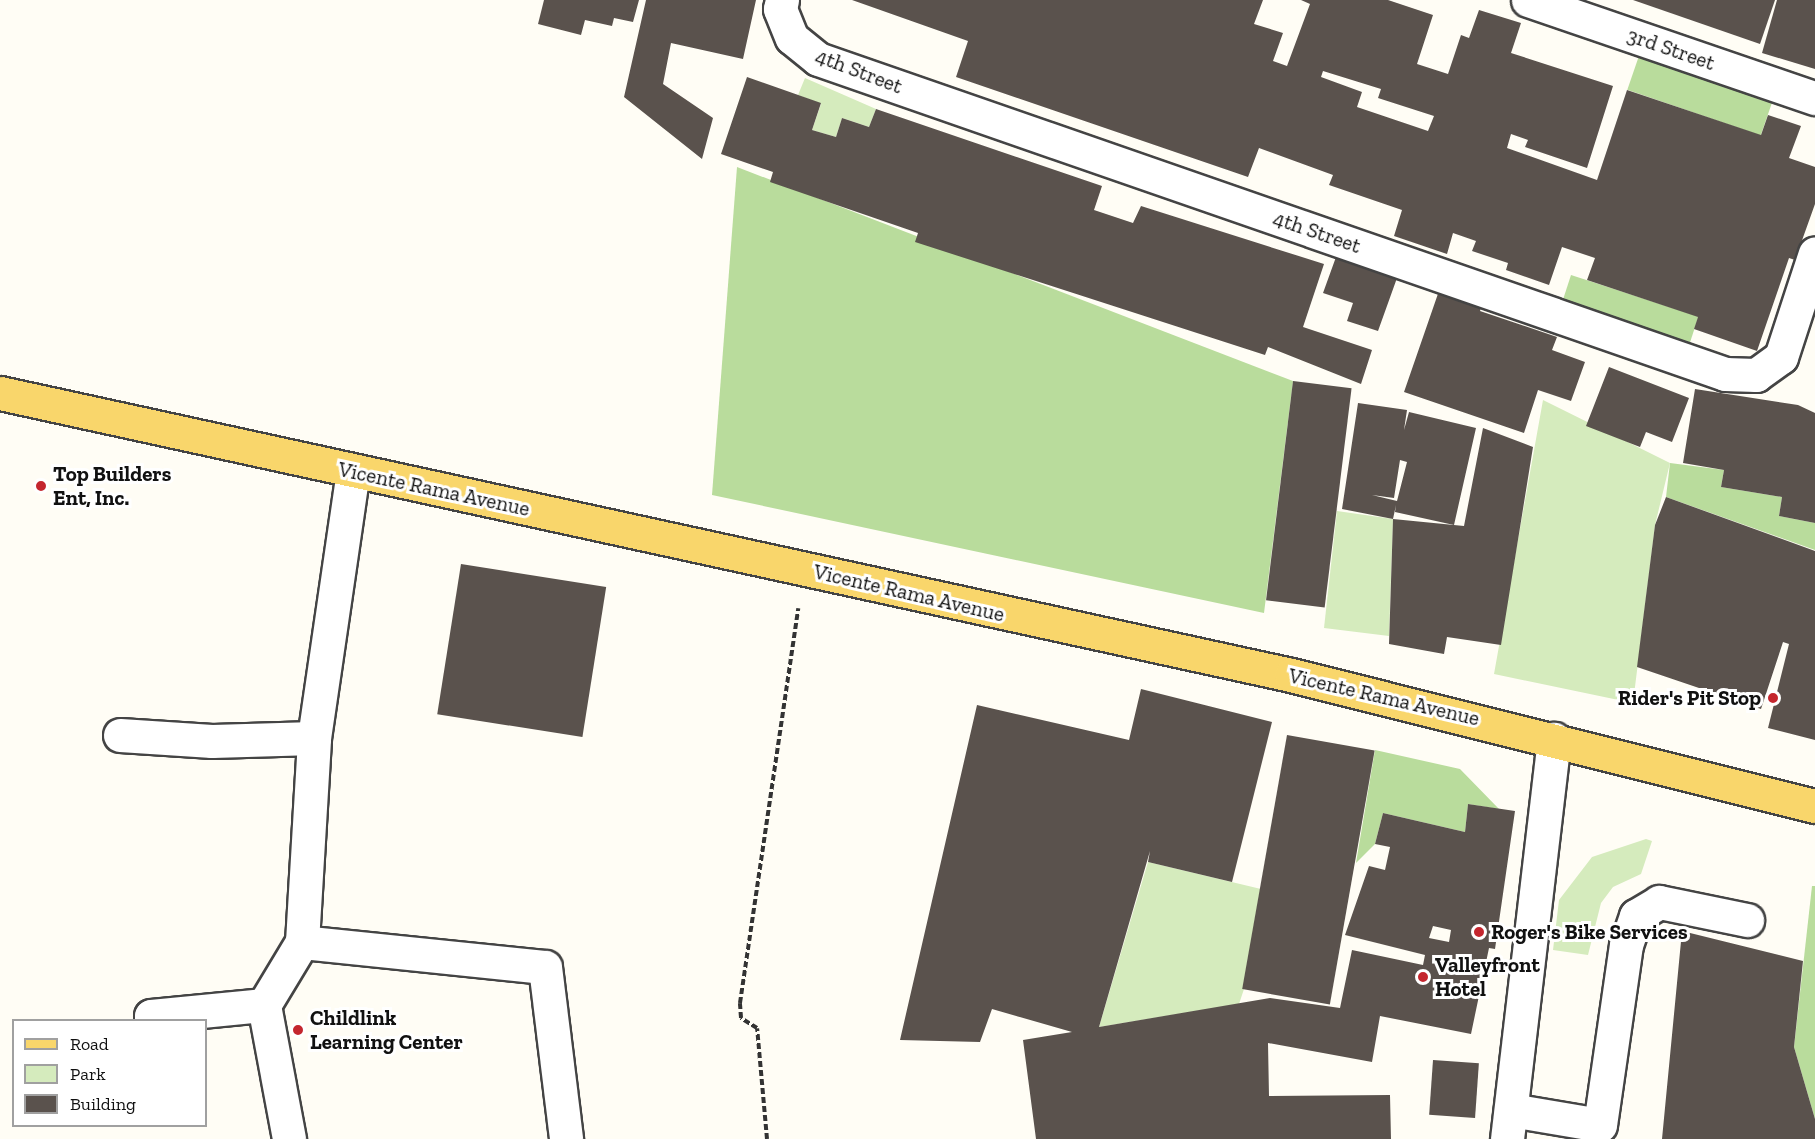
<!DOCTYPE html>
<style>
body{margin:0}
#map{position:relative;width:1815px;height:1139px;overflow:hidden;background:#fffdf5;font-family:"Zilla Slab",serif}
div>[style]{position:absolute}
.green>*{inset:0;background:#d5ebbd}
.forest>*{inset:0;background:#b9dc9c;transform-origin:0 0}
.building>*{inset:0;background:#5a524d;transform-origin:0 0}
.path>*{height:4px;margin-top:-2px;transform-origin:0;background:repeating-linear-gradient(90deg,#333 0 6px,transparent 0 9px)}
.roads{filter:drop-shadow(2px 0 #444) drop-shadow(-2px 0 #444) drop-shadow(0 2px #444) drop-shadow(0 -2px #444)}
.minor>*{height:33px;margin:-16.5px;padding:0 16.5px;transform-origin:16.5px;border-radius:16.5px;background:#fff}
.major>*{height:33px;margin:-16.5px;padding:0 16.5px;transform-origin:16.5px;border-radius:16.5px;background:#f9d66b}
.dots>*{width:16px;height:16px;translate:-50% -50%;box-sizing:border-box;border:3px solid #fff;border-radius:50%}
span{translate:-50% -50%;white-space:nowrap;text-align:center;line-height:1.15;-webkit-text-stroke:6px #fff;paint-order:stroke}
.street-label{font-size:21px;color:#111}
.poi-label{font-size:21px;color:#111;font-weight:700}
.left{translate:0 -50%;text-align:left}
.right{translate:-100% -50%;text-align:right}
.legend{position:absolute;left:12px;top:1019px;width:195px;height:108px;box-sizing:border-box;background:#fff;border:2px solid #a0a0a0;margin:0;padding:8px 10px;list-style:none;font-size:18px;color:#111}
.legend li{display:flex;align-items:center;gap:12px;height:30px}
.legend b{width:30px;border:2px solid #a0a0a0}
</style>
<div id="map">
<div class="green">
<div style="clip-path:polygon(805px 78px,876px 109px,869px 127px,842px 118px,836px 137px,812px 130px,821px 104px,798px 95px)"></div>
<div style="clip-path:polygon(1543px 400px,1670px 463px,1655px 525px,1633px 703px,1494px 674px)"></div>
<div style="clip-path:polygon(1337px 511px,1393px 519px,1389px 636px,1324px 628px)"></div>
<div style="clip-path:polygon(1646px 839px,1652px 841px,1641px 874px,1613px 887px,1601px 903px,1588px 955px,1553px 950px,1559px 900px,1592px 857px)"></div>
<div style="clip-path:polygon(1148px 862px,1261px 889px,1244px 989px,1239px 1004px,1099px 1027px)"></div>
</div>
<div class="forest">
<div style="left:1641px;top:50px;width:141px;height:42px;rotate:19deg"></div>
<div style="clip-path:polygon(737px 167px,1293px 381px,1264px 613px,712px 495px)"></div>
<div style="left:1571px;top:275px;width:134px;height:31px;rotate:18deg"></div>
<div style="clip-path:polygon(1670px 463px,1724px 470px,1721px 487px,1782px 497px,1779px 516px,1815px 523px,1815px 550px,1666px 497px)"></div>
<div style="clip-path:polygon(1375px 750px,1460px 769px,1499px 809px,1468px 804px,1465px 832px,1383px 813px,1375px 844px,1356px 863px)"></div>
<div style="clip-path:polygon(1812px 886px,1815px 886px,1815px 1119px,1794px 1047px)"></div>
</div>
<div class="building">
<div style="clip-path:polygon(544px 0,639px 0,633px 22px,614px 18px,612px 26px,585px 20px,581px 35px,538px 24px)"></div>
<div style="clip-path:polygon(646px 0,756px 0,743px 59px,671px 43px,663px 84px,713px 118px,702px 159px,624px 97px)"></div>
<div style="clip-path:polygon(evenodd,852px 0,1263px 0,1254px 24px,1283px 33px,1273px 61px,1287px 66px,1310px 4px,1301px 0,1388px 0,1433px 15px,1417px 64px,1448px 74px,1461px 35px,1469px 38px,1479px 10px,1521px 23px,1511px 53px,1613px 86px,1587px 168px,1525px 147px,1528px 140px,1511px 134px,1507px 148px,1597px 180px,1627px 90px,1761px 135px,1768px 115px,1801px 126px,1789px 158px,1815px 167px,1815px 204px,1795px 260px,1789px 258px,1757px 351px,1694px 329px,1698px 317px,1587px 280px,1595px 258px,1562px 247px,1549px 285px,1506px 270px,1508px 263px,1472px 251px,1476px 241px,1453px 233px,1447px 254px,1394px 236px,1402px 210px,1329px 185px,1333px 175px,1259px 148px,1248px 177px,956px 77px,968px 41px,852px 0,1323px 71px,1381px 89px,1378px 98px,1434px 116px,1428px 131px,1357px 107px,1362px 92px,1321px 77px,1323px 71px)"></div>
<div style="clip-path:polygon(1633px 0,1775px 0,1760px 44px)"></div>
<div style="clip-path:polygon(1777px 0,1815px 0,1815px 69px,1762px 53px)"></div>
<div style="clip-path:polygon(747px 77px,821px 103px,812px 130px,836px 137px,842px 118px,869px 127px,876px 109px,1102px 186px,1094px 210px,1133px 223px,1141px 206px,1324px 264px,1303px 327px,1372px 350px,1361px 384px,1268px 347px,1265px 355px,915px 242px,918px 233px,770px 182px,773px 172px,721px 154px)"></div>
<div style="clip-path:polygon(1336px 257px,1397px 278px,1378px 331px,1347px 321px,1353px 303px,1323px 293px)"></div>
<div style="clip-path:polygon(1441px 285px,1484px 299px,1480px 311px,1557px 337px,1552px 350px,1585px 362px,1571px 401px,1538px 390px,1524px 433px,1404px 392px)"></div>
<div style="clip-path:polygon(1609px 367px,1689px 398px,1672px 442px,1646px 432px,1640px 447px,1586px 426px)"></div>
<div style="left:1293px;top:381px;width:59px;height:221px;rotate:7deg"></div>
<div style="clip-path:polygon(1695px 389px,1798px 405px,1815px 413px,1815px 523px,1779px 516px,1782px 497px,1721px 487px,1724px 470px,1683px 463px)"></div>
<div style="clip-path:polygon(evenodd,1358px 403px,1407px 410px,1404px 430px,1409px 412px,1476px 428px,1454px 525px,1395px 512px,1396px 505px,1393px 519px,1342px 509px,1358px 403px,1400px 460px,1407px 462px,1397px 501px,1372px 495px,1394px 498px,1400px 460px)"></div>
<div style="clip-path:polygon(1483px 428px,1533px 447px,1501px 645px,1447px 637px,1444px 654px,1389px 644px,1393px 519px,1464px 526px)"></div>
<div style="clip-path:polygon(1666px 497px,1815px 551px,1815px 740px,1768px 728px,1789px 644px,1783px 642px,1761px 709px,1637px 667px,1655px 525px)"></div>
<div style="left:461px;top:564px;width:147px;height:152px;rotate:9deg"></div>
<div style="clip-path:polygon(evenodd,1141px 689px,1272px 722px,1232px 882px,1148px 862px,1150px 851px,1099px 1027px,1270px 998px,1340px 1008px,1352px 950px,1423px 965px,1425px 955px,1345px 935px,1369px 866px,1385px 870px,1390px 847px,1375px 844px,1383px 813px,1465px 832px,1468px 804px,1515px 811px,1495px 949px,1489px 948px,1471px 1034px,1380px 1016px,1372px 1062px,1268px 1043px,1269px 1096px,1390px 1095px,1391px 1139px,1036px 1139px,1023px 1040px,1072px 1032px,992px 1009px,980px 1042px,900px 1040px,977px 705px,1129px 740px,1141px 689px,1433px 926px,1451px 930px,1449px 942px,1429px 938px,1433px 926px)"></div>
<div style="left:1287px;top:735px;width:89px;height:258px;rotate:10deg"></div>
<div style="clip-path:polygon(1682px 931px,1803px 961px,1794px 1047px,1815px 1119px,1815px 1139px,1662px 1139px)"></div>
<div style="left:1433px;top:1060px;width:46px;height:55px;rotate:4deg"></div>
</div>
<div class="path">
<div style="left:767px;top:1139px;width:111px;rotate:-95.1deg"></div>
<div style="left:757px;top:1028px;width:19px;rotate:-148deg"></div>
<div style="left:741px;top:1018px;width:15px;rotate:-94deg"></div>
<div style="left:740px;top:1003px;width:399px;rotate:-81.6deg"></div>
</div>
<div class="roads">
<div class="minor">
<div style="left:782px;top:0;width:9px;rotate:103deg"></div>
<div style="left:780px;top:9px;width:31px;rotate:68deg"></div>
<div style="left:792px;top:38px;width:33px;rotate:39deg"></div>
<div style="left:818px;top:59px;width:960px;rotate:19.15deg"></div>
<div style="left:1725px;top:374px;width:31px;rotate:2deg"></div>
<div style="left:1756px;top:375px;width:31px;rotate:-36deg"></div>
<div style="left:1781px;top:357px;width:109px;rotate:-71.9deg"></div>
<div style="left:1528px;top:0;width:303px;rotate:18.9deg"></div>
<div style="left:120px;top:735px;width:92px;rotate:3.7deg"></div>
<div style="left:212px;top:741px;width:102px;rotate:-1.7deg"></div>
<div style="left:302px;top:942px;width:244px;rotate:5.9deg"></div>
<div style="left:545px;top:967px;width:173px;rotate:83deg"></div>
<div style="left:264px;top:1005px;width:136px;rotate:79.4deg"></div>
<div style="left:151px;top:1020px;width:4px;rotate:-90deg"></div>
<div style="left:151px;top:1016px;width:114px;rotate:-5.6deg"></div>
<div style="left:264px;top:1005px;width:74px;rotate:-58.9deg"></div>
<div style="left:302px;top:942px;width:204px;rotate:-86.6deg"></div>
<div style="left:314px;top:738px;width:270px;rotate:-81.7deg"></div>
<div style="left:1511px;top:1110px;width:90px;rotate:9.6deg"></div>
<div style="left:1600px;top:1125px;width:182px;rotate:-81.8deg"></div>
<div style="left:1626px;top:945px;width:31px;rotate:-71deg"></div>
<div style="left:1636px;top:916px;width:27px;rotate:-31deg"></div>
<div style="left:1659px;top:902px;width:90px;rotate:11.6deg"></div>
<div style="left:1507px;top:1139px;width:403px;rotate:-83.3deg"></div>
</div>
<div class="major">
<div style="left:0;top:393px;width:1321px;rotate:12.32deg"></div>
<div style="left:1291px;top:675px;width:540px;rotate:14.04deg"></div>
</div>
</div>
<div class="dots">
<div style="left:41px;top:486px;background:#c4262e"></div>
<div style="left:1773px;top:698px;background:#c4262e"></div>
<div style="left:1479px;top:932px;background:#c4262e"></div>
<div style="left:1423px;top:977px;background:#c4262e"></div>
<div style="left:298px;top:1030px;background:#c4262e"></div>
</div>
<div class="street-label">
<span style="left:1671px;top:49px;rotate:19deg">3rd Street</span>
<span style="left:859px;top:71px;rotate:21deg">4th Street</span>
<span style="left:1317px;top:232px;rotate:19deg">4th Street</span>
<span style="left:434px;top:489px;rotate:12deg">Vicente Rama Avenue</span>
<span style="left:909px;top:593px;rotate:13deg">Vicente Rama Avenue</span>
<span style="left:1384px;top:697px;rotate:13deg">Vicente Rama Avenue</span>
</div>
<div class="poi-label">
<span class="left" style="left:53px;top:486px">Top Builders<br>Ent, Inc.</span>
<span class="right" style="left:1761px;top:698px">Rider's Pit Stop</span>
<span class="left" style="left:1491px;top:932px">Roger's Bike Services</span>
<span class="left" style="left:1435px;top:977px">Valleyfront<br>Hotel</span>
<span class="left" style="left:310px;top:1030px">Childlink<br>Learning Center</span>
</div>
<ul class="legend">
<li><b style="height:8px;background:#f9d66b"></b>Road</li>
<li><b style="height:16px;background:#d5ebbd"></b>Park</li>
<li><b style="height:16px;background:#5a524d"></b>Building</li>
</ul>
</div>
